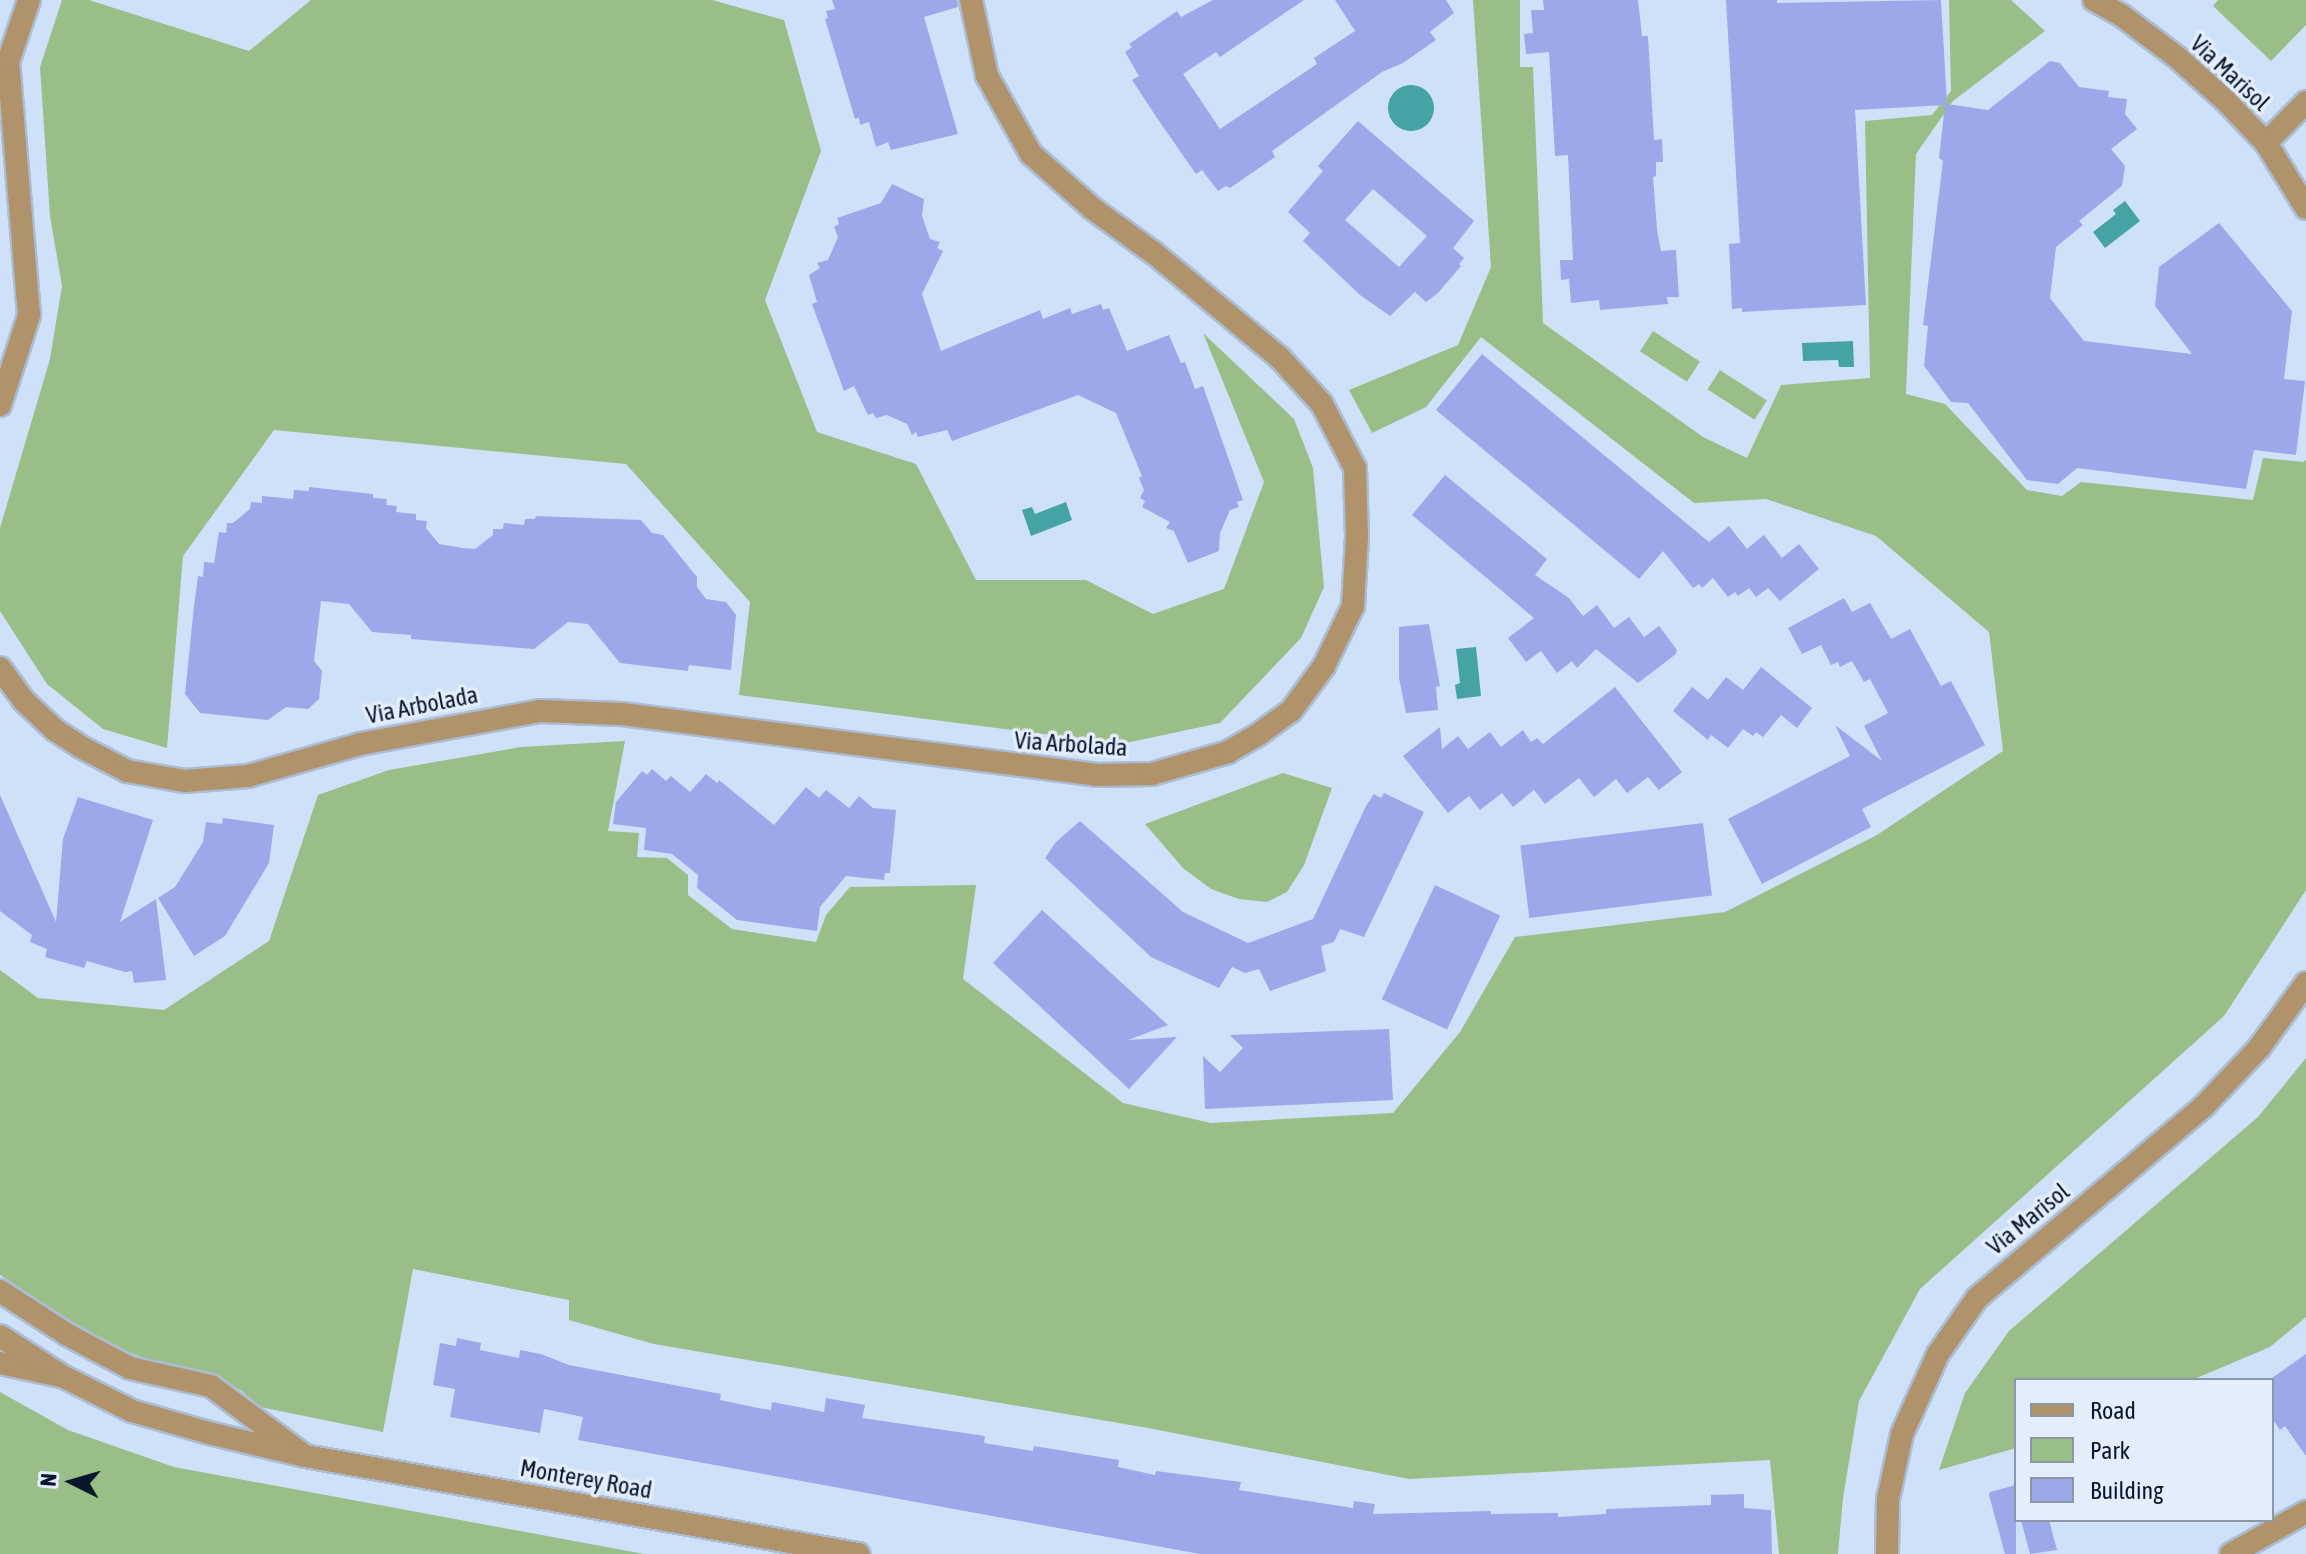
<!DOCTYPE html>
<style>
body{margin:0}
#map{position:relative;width:2306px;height:1554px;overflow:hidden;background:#cfe1f9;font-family:"Asap Condensed",sans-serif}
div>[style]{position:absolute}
.green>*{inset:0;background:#99be87;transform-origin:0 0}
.water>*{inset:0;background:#46a3a4}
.round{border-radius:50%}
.building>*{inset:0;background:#9ca8ea;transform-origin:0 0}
.roads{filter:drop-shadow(2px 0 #abbdd4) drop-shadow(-2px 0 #abbdd4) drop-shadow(0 2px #abbdd4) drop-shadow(0 -2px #abbdd4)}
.minor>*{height:22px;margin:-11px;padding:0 11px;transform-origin:11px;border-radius:11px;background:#b0936a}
.tertiary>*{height:22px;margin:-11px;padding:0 11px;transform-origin:11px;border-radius:11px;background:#b0936a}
span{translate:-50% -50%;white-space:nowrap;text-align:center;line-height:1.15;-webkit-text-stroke:7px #e4edfa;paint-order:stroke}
.street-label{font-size:24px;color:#07172c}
.legend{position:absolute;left:2014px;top:1378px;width:260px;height:144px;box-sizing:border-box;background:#e4edfa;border:2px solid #8c97a8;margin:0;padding:10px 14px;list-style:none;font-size:24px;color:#07172c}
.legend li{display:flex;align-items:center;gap:16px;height:40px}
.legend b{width:40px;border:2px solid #8c97a8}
.north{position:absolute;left:32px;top:1442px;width:80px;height:80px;-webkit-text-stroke:6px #e4edfa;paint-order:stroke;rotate:275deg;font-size:22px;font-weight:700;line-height:32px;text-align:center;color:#07172c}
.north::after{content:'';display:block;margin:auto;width:28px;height:36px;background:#07172c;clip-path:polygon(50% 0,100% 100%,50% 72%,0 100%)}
</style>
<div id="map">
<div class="green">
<div style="clip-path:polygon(62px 0,89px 0,249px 51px,311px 0,712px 0,784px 20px,821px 151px,765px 300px,817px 432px,916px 464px,976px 580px,1086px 580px,1153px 614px,1224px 589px,1264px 482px,1203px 333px,1294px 419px,1313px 468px,1324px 587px,1301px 638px,1220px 723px,1121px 744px,739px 695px,750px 602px,626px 464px,274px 430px,183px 556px,167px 748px,103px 729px,47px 684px,0 611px,0 528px,50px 359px,62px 286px,50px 216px,40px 67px)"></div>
<div style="clip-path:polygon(1473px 0,1520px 0,1520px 67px,1533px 67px,1543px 323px,1703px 437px,1747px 458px,1781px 385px,1870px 378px,1865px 121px,1932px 115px,1951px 91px,1949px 0,2011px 0,2045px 31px,1953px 101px,1916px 154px,1906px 394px,1945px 404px,2027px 490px,2062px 496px,2081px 482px,2253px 500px,2263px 458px,2303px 462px,2306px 460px,2306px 890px,2224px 1016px,1920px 1289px,1859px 1401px,1843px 1498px,1838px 1554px,1779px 1554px,1770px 1460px,1409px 1479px,1148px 1428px,654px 1344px,569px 1320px,569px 1300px,413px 1269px,383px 1432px,260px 1407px,242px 1391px,221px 1380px,161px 1365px,101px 1341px,0 1275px,0 970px,38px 998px,164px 1010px,269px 941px,318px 795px,389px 770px,521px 747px,625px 741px,608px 831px,639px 833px,637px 857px,667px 858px,688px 875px,688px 895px,732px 929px,816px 942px,826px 915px,850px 887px,976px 885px,963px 979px,1123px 1103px,1211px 1123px,1393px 1113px,1460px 1032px,1515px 937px,1725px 912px,1877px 835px,2003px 751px,1989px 632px,1876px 536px,1766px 499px,1694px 503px,1481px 337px,1426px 407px,1372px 433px,1349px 390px,1458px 345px,1491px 267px)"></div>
<div style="clip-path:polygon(2218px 0,2306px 0,2306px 25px,2271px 61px,2213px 6px)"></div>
<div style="left:1653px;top:331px;width:56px;height:24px;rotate:33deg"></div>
<div style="left:1720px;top:370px;width:56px;height:23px;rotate:33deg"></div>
<div style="clip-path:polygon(1283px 773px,1332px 788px,1304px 865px,1287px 892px,1267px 902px,1239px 899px,1211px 889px,1183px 868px,1145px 824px)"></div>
<div style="clip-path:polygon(2306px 1058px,2306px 1317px,2270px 1347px,2192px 1380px,2016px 1380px,2016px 1448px,1939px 1470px,1965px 1393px,2009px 1331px,2258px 1117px)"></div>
<div style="clip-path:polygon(0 1392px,68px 1430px,174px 1467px,644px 1554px,0 1554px)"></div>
</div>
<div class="water">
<div class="round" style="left:1388px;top:85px;width:46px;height:46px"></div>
<div style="clip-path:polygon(2125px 201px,2140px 221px,2105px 248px,2093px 232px,2116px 214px,2113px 210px)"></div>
<div style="clip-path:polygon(1853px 341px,1854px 367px,1839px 367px,1838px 360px,1803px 361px,1802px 343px)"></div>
<div style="clip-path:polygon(1066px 502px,1072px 520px,1031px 536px,1022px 510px,1032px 507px,1035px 514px)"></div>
<div style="clip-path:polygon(1476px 647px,1481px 696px,1457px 699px,1455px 685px,1460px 683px,1456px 649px)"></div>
</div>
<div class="building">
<div style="clip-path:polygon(832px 0,957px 0,958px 7px,924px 17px,958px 134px,891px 150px,888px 142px,876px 147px,869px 122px,860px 125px,859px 118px,855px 119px,825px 19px,828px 18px,826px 11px,835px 9px)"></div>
<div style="clip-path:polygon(1213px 0,1304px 0,1220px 57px,1216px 52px,1183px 74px,1220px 129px,1317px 64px,1314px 58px,1355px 31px,1335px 0,1446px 0,1454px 13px,1430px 32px,1436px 40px,1403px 63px,1382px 72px,1272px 151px,1275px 157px,1230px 188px,1226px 186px,1218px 191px,1202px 170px,1196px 174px,1157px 118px,1132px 80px,1139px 76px,1125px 52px,1132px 47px,1129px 44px,1177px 11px,1181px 17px)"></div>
<div style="clip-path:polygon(1543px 0,1638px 0,1642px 36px,1648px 36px,1654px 140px,1662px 139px,1663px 162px,1656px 162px,1656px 176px,1653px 177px,1657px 230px,1661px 251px,1676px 250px,1679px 297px,1667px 297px,1668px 304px,1600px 310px,1599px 300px,1571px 303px,1569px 279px,1561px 280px,1560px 260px,1573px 260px,1568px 155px,1555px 156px,1549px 52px,1526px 54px,1524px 34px,1533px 33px,1531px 10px,1544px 10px)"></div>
<div style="clip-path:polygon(1726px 0,1777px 0,1777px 3px,1941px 0,1947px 104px,1988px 110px,2050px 61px,2060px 63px,2079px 87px,2109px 91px,2108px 97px,2127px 99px,2125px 114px,2137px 129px,2111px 149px,2125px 166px,2122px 186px,2079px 221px,2083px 225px,2056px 247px,2050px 298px,2084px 341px,2192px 354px,2155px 306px,2159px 267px,2219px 223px,2292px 311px,2284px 379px,2305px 381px,2296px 455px,2254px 450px,2246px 489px,2077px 468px,2058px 484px,2027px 480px,1968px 403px,1951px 402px,1924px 366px,1928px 326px,1923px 325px,1943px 161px,1939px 158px,1945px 105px,1855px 110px,1866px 305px,1742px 312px,1742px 308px,1732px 309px,1729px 244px,1740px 243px)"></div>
<div style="clip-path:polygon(evenodd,1358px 121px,1474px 221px,1453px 248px,1464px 258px,1459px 264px,1461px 266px,1438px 293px,1426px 302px,1415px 292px,1390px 316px,1360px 295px,1303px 241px,1310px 233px,1288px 212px,1323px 171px,1318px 166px,1358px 121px,1373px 189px,1427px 236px,1399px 267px,1345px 220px,1373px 189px)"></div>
<div style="clip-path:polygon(892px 184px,924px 199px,922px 216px,930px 239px,940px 242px,937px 248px,943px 251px,922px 294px,941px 351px,1040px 310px,1043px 319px,1070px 308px,1072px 314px,1101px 304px,1103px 310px,1109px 308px,1127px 351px,1169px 335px,1181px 363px,1185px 362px,1195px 389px,1203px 386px,1243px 500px,1237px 502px,1239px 507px,1230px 510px,1220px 533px,1219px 551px,1188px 563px,1174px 531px,1166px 528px,1170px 522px,1142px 507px,1145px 501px,1140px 498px,1144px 490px,1139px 478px,1142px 476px,1116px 413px,1078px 395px,952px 441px,947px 430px,918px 437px,916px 432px,912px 435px,907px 424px,887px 415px,876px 418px,873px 413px,868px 415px,854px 386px,844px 391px,812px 304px,817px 302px,809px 275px,820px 268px,817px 263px,828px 260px,838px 237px,834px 227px,839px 224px,837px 218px,881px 203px)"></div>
<div style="clip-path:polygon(1482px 354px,1709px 542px,1729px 526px,1747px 549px,1764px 535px,1782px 558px,1799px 544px,1819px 569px,1780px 601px,1768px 588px,1756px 597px,1749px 588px,1738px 596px,1735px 592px,1728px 597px,1713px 578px,1702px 588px,1699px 584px,1693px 588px,1663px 551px,1639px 579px,1436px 410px)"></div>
<div style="clip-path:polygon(1445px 475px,1547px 559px,1535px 575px,1569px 598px,1583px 616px,1597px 605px,1614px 628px,1629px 617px,1644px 637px,1659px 626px,1677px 650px,1676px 654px,1638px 683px,1596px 649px,1577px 668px,1572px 661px,1557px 673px,1541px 651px,1526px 662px,1508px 638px,1534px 618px,1412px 515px)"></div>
<div style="clip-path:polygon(309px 487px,373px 494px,373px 498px,387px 499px,386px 505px,397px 506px,396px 512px,416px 514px,416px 520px,427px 521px,426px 528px,439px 544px,463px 548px,475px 549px,493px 535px,493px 529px,503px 529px,504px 523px,524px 525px,525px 519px,535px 519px,536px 516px,641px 520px,652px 533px,663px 535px,697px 577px,697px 587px,706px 599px,726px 602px,736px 615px,731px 670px,689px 665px,688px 671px,620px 663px,588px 624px,568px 622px,534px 649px,411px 639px,411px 635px,372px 632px,349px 604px,321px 601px,314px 661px,322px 671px,319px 699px,308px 709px,286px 707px,268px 720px,200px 713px,185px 694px,194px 606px,198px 576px,203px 577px,204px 562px,214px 563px,219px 532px,226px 533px,227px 523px,233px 523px,250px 509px,251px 502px,262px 503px,262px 496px,293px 499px,294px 490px,309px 491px)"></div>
<div style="clip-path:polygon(1844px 598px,1852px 612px,1870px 603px,1891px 639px,1910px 629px,1941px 686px,1951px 681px,1985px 745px,1862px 809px,1871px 827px,1762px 884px,1728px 819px,1850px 756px,1835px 725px,1882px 761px,1864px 726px,1888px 713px,1870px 679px,1864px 682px,1852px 661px,1840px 667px,1838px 662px,1831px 665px,1821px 645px,1802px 654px,1788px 628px)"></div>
<div style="clip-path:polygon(1429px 624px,1440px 686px,1436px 687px,1438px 710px,1406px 713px,1399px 678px,1399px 627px)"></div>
<div style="clip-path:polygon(1761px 667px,1812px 708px,1797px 728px,1781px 715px,1763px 737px,1756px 732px,1753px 736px,1743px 729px,1728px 748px,1711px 735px,1708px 740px,1673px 711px,1692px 687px,1708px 700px,1726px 677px,1743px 690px)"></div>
<div style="clip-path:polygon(1615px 687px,1682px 772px,1659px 790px,1648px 777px,1627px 793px,1616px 779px,1594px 797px,1579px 778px,1545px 804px,1534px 790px,1513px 807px,1502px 793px,1480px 810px,1469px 796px,1448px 813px,1403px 756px,1440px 727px,1442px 749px,1458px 736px,1468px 749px,1490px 732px,1501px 747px,1523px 730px,1531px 742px,1537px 738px,1543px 744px)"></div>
<div style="clip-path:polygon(652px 769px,666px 781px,671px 776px,690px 792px,706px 774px,717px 783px,719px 780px,774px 825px,806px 787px,819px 798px,826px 790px,849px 808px,859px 796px,873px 808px,896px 810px,890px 873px,885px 873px,884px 880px,846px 876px,820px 907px,817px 931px,737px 920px,697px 888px,698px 875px,672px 854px,644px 850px,646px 828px,613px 824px,616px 802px,642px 771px,647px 775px)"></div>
<div style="clip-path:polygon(1384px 793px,1424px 812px,1364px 937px,1340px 929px,1334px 942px,1321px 946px,1326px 971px,1270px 991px,1259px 969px,1245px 973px,1232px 967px,1219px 988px,1151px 957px,1045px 858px,1056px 842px,1080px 821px,1183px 912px,1248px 943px,1313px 919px,1366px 806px,1374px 794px,1381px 798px)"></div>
<div style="clip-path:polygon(0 795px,56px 922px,63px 839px,78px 797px,153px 820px,120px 922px,156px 899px,166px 980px,134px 983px,132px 971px,125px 972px,87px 961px,84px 968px,45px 957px,47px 949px,30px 942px,32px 935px,0 911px)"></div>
<div style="clip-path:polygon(223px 818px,274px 825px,269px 863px,225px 936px,194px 956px,158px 898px,175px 887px,203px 842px,206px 822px,222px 824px)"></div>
<div style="left:1703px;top:823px;width:73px;height:184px;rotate:83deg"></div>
<div style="left:1435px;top:885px;width:72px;height:126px;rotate:25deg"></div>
<div style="clip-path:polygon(1042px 910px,1168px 1025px,1128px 1040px,1177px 1037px,1129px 1089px,993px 963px)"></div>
<div style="clip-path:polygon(1389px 1029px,1393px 1100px,1205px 1109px,1203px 1056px,1220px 1072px,1243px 1048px,1230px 1035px)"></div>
<div style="clip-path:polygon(457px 1338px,481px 1343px,480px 1350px,519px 1358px,520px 1350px,541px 1354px,569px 1365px,721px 1394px,720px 1400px,758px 1408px,771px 1410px,772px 1402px,824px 1412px,826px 1398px,865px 1405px,862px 1418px,985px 1436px,984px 1443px,1033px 1451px,1034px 1446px,1119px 1460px,1118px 1467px,1155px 1475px,1156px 1471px,1241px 1482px,1239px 1490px,1353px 1508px,1354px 1501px,1375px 1504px,1373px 1514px,1491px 1511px,1491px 1514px,1558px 1513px,1558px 1517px,1606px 1514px,1606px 1509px,1711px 1505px,1711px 1495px,1744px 1494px,1744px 1508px,1771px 1510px,1772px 1554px,1200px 1554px,578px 1440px,583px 1417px,544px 1409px,540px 1433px,450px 1417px,455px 1389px,433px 1385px,440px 1343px,456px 1346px)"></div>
<div style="clip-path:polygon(2306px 1354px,2306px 1456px,2285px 1426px,2280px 1430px,2272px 1418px,2272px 1378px)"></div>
<div style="clip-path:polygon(2016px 1485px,2016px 1554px,2005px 1554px,1989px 1495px,1990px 1492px)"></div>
<div style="clip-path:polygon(2021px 1520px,2049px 1520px,2057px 1550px,2030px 1554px)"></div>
</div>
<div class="roads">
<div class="minor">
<div style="left:2266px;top:143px;width:57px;rotate:-45.7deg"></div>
<div style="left:0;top:405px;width:95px;rotate:-72.1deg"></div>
<div style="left:29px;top:315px;width:254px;rotate:-94.7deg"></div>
<div style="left:8px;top:62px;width:65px;rotate:-71.3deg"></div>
<div style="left:0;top:668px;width:39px;rotate:54deg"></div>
<div style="left:23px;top:700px;width:44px;rotate:43.2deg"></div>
<div style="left:55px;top:730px;width:31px;rotate:33deg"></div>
<div style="left:81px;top:747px;width:52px;rotate:27.6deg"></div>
<div style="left:127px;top:771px;width:59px;rotate:9.8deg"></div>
<div style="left:185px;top:781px;width:63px;rotate:-4.5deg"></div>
<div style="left:248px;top:776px;width:116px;rotate:-15.9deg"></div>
<div style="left:360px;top:744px;width:183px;rotate:-10.4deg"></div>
<div style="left:540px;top:711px;width:82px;rotate:2.1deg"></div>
<div style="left:622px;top:714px;width:477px;rotate:7.3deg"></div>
<div style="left:1095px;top:775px;width:57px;rotate:-1deg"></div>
<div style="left:1152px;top:774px;width:79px;rotate:-16.1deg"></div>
<div style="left:1228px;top:752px;width:36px;rotate:-30deg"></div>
<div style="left:1259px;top:734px;width:39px;rotate:-36deg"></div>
<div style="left:1291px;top:711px;width:56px;rotate:-53.7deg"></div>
<div style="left:1324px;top:666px;width:67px;rotate:-64.2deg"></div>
<div style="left:1353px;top:606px;width:70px;rotate:-86.7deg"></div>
<div style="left:1357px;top:536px;width:68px;rotate:-91.7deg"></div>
<div style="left:1355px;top:468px;width:72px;rotate:-117.3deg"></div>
<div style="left:1322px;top:404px;width:62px;rotate:-132.4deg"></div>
<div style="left:1280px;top:358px;width:163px;rotate:-140.2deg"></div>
<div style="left:1155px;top:254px;width:78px;rotate:-143.9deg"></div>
<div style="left:1092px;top:208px;width:81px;rotate:-138.5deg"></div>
<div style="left:1031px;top:154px;width:90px;rotate:-119.4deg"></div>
<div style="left:987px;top:76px;width:78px;rotate:-101.9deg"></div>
<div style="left:0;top:1291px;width:81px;rotate:32.9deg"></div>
<div style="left:68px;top:1335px;width:70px;rotate:28deg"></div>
<div style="left:130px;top:1368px;width:83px;rotate:12.5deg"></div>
<div style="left:211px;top:1386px;width:117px;rotate:36.7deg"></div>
<div style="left:0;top:1363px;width:62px;rotate:12deg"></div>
</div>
<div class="tertiary">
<div style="left:2094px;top:0;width:31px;rotate:29deg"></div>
<div style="left:2121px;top:15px;width:71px;rotate:37deg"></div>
<div style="left:2178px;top:58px;width:63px;rotate:41.8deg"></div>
<div style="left:2225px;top:100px;width:59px;rotate:46.4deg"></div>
<div style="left:2266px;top:143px;width:76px;rotate:58.4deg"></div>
<div style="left:0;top:1336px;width:74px;rotate:32.8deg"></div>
<div style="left:62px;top:1376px;width:78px;rotate:26.6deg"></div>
<div style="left:132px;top:1411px;width:84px;rotate:15.9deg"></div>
<div style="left:213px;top:1434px;width:95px;rotate:13.4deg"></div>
<div style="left:305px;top:1456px;width:562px;rotate:10.05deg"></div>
<div style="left:1887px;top:1554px;width:55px;rotate:-89deg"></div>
<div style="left:1888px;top:1499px;width:66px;rotate:-77.8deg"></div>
<div style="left:1902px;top:1434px;width:88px;rotate:-65.8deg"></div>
<div style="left:1938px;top:1354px;width:68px;rotate:-55.1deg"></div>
<div style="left:1977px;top:1298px;width:297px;rotate:-40.2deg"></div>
<div style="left:2204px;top:1106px;width:80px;rotate:-46.5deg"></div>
<div style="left:2259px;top:1048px;width:80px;rotate:-54.1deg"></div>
<div style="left:2231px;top:1554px;width:86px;rotate:-29.2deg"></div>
</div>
</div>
<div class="street-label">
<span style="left:2230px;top:73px;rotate:43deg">Via Marisol</span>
<span style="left:422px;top:705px;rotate:-11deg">Via Arbolada</span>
<span style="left:1071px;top:744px;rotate:4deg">Via Arbolada</span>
<span style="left:2028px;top:1219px;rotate:-39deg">Via Marisol</span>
<span style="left:586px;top:1479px;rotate:10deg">Monterey Road</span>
</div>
<ul class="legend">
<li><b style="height:10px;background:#b0936a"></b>Road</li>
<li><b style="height:22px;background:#99be87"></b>Park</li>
<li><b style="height:22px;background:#9ca8ea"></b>Building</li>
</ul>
<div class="north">N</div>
</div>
